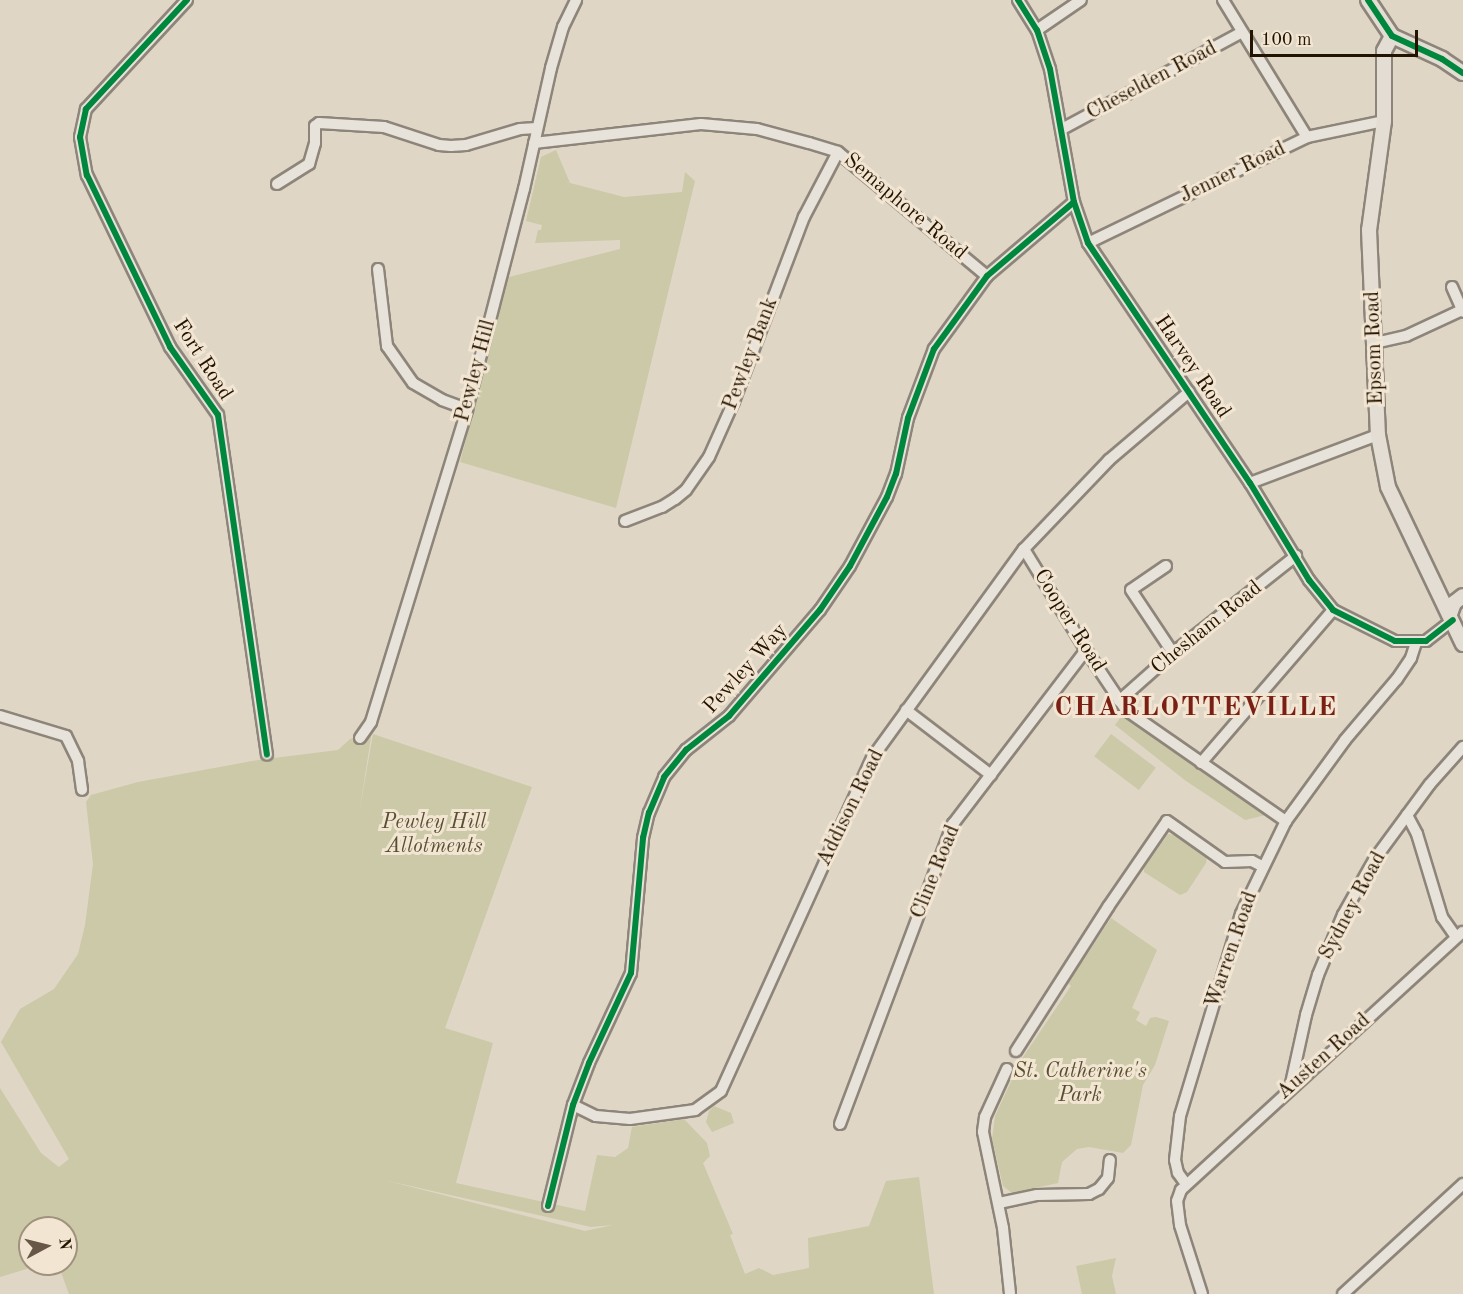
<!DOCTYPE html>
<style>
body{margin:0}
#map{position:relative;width:1463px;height:1294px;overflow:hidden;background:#e0d6c6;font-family:"Old Standard TT",serif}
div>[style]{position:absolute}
.green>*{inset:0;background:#cbc9a7;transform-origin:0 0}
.roads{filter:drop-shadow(2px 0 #8e857a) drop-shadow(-2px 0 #8e857a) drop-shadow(0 2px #8e857a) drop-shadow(0 -2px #8e857a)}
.minor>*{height:10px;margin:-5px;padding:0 5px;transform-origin:5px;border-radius:5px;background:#e7e2da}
.major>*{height:14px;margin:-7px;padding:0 7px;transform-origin:7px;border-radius:7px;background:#e3ddd3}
.cycleway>*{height:6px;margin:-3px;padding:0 3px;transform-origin:3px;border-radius:3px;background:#00873e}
span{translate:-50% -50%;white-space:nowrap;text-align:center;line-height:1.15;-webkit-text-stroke:6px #f2e6d3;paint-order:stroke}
.street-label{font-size:21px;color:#241301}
.park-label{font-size:21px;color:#584f32;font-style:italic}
.district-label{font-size:27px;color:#7a1f14;font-weight:700;letter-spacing:1.5px}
.north{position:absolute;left:18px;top:1216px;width:60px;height:60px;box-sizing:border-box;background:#f2e6d3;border:2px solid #a0927f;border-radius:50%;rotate:83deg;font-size:16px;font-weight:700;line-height:24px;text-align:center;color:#241301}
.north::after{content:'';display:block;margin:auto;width:21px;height:27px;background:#665746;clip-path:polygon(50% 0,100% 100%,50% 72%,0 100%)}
.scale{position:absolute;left:1250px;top:30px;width:168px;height:27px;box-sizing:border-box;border:3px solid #241301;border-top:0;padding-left:8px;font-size:18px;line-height:21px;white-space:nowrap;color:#241301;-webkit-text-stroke:4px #f2e6d3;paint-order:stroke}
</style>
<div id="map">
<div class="green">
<div style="clip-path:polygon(556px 150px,570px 183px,624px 197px,682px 192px,685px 172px,695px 181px,616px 508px,460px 462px,509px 277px,620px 249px,620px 240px,535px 243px,538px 230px,541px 230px,542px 225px,526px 221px,541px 157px)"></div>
<div style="clip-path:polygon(1126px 710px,1274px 813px,1245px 820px,1186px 781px,1115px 725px)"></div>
<div style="clip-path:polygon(evenodd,372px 731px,359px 814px,373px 734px,532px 787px,445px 1028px,493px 1043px,456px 1183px,585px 1211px,597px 1155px,615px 1157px,628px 1148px,632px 1127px,684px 1119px,707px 1143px,710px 1156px,703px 1163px,733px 1234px,730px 1235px,745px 1274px,759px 1268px,773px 1275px,809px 1268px,808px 1238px,869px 1226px,886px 1181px,919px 1177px,934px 1294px,69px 1294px,58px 1264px,66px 1264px,66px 1228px,30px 1228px,30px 1264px,43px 1264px,0 1277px,0 1088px,41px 1153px,59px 1167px,69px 1159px,1px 1042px,20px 1009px,54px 989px,78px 954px,85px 925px,93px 864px,86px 802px,91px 795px,138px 782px,258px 760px,338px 750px,350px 739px,372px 731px,384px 1180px,591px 1227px,613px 1225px,585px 1231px,384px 1180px)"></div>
<div style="left:1111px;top:734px;width:56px;height:28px;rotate:37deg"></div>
<div style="clip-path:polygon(1168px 834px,1177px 835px,1207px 856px,1206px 863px,1187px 892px,1180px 895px,1144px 872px,1144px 868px)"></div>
<div style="clip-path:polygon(1111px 918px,1157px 950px,1132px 1008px,1140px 1012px,1136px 1020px,1146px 1026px,1150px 1018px,1156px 1017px,1169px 1021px,1155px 1065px,1143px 1085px,1131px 1145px,1123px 1153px,1089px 1147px,1077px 1149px,1062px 1162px,1058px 1183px,1012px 1193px,1003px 1186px,992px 1139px,995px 1116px,1021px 1060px,1071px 986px,1068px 983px,1078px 962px,1083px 961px)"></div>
<div style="clip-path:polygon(714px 1106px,731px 1113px,734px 1123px,712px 1132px,706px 1122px,709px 1111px)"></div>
<div style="clip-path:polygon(1116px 1258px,1112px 1276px,1116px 1294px,1082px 1294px,1076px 1266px)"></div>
</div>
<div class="roads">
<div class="minor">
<div style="left:187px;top:0;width:149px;rotate:132.8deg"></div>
<div style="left:86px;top:109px;width:29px;rotate:102deg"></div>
<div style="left:80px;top:137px;width:39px;rotate:80deg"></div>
<div style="left:87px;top:175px;width:191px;rotate:64.2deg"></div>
<div style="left:170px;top:347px;width:83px;rotate:54.8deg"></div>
<div style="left:218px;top:415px;width:343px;rotate:81.8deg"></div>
<div style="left:1018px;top:0;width:36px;rotate:58deg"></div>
<div style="left:1037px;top:30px;width:41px;rotate:71.6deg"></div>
<div style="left:1050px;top:69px;width:135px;rotate:79.8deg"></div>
<div style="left:1074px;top:202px;width:43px;rotate:71.1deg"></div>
<div style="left:1088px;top:243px;width:290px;rotate:56deg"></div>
<div style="left:1250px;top:483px;width:114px;rotate:58.7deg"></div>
<div style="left:1309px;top:580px;width:38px;rotate:51deg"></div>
<div style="left:1333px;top:610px;width:69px;rotate:26.6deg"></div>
<div style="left:1395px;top:641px;width:31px"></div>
<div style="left:1426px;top:641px;width:34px;rotate:-38deg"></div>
<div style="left:1223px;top:0;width:161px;rotate:58.5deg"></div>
<div style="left:1037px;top:30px;width:53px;rotate:-34.3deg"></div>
<div style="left:1062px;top:129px;width:204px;rotate:-28.3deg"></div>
<div style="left:534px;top:143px;width:168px;rotate:-6.5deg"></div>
<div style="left:701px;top:124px;width:56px;rotate:5.1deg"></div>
<div style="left:757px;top:129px;width:54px;rotate:15.1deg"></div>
<div style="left:809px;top:143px;width:30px;rotate:17deg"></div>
<div style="left:838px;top:152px;width:194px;rotate:39.8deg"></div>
<div style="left:277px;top:184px;width:38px;rotate:-32deg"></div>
<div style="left:309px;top:164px;width:22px;rotate:-74deg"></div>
<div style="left:315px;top:143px;width:17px;rotate:-90deg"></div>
<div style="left:315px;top:126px;width:5px;rotate:-37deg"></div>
<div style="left:319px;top:123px;width:65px;rotate:3.5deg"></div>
<div style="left:384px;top:127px;width:58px;rotate:18.1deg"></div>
<div style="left:439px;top:145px;width:12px;rotate:5deg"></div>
<div style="left:451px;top:146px;width:15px;rotate:-4deg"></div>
<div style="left:466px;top:145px;width:56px;rotate:-16.5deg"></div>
<div style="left:520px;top:129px;width:17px;rotate:-3deg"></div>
<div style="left:1088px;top:243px;width:243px;rotate:-25.8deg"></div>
<div style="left:1307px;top:137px;width:79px;rotate:-11.7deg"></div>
<div style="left:378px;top:269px;width:78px;rotate:83.3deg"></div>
<div style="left:387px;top:346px;width:45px;rotate:54.9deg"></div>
<div style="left:413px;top:383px;width:34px;rotate:30deg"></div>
<div style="left:442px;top:400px;width:27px;rotate:20deg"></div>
<div style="left:1452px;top:287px;width:27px;rotate:66deg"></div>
<div style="left:1375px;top:343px;width:32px;rotate:-13deg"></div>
<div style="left:1406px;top:336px;width:62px;rotate:-24.9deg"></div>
<div style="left:1250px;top:483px;width:137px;rotate:-20.6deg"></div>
<div style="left:625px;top:521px;width:40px;rotate:-21deg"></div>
<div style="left:662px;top:507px;width:15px;rotate:-32deg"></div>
<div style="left:675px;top:499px;width:14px;rotate:-39deg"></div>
<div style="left:686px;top:490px;width:40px;rotate:-55.1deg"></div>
<div style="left:709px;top:457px;width:61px;rotate:-65.9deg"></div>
<div style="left:734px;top:401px;width:197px;rotate:-69.2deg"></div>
<div style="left:804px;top:217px;width:73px;rotate:-62.4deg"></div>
<div style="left:1024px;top:549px;width:119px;rotate:58.5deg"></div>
<div style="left:1086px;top:650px;width:72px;rotate:56.3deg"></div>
<div style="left:1126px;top:710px;width:195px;rotate:34.8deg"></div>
<div style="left:1166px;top:566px;width:42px;rotate:145.6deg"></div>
<div style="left:1131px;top:590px;width:76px;rotate:56.3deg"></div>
<div style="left:1119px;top:701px;width:72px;rotate:-41.6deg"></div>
<div style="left:1173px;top:653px;width:157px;rotate:-38.3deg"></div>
<div style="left:906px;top:710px;width:107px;rotate:37.4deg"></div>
<div style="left:0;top:716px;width:69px;rotate:16.9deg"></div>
<div style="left:66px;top:736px;width:28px;rotate:64deg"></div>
<div style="left:78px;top:761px;width:29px;rotate:82deg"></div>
<div style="left:360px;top:738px;width:19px;rotate:-55deg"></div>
<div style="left:371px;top:722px;width:327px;rotate:-72.9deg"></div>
<div style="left:467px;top:409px;width:227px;rotate:-75.5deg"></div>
<div style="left:524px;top:189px;width:124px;rotate:-77.4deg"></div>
<div style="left:551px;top:68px;width:43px;rotate:-73.7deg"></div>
<div style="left:563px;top:27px;width:30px;rotate:-64deg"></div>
<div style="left:1201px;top:763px;width:202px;rotate:-49.2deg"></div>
<div style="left:1407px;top:815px;width:21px;rotate:62deg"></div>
<div style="left:1417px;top:834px;width:87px;rotate:73.2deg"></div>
<div style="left:1442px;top:917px;width:24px;rotate:55deg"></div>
<div style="left:1016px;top:1051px;width:171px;rotate:-57.4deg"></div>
<div style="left:1108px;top:907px;width:104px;rotate:-55.5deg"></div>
<div style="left:1167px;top:821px;width:71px;rotate:35.3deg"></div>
<div style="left:1225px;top:862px;width:27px;rotate:-2deg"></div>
<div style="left:1252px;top:861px;width:11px;rotate:27deg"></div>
<div style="left:1007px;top:1069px;width:53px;rotate:114.6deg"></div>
<div style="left:985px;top:1117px;width:15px;rotate:98deg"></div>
<div style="left:983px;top:1132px;width:98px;rotate:78.2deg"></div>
<div style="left:1003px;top:1228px;width:66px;rotate:83.9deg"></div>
<div style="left:1290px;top:1088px;width:75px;rotate:-77.6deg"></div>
<div style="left:1306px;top:1015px;width:42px;rotate:-73.3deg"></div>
<div style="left:1318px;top:975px;width:65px;rotate:-67.4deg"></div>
<div style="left:1343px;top:915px;width:63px;rotate:-60.6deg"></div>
<div style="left:1374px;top:860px;width:94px;rotate:-53.6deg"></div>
<div style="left:1430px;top:784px;width:50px;rotate:-48.3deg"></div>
<div style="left:573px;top:1105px;width:25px;rotate:26deg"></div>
<div style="left:596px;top:1116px;width:34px;rotate:5deg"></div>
<div style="left:630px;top:1119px;width:66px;rotate:-7.9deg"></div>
<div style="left:695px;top:1110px;width:32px;rotate:-36deg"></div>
<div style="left:721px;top:1091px;width:366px;rotate:-65.6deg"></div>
<div style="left:872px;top:758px;width:258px;rotate:-54deg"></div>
<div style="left:1024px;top:549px;width:123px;rotate:-46.3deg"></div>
<div style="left:1109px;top:460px;width:105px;rotate:-40.4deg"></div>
<div style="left:840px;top:1124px;width:321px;rotate:-69.4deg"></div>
<div style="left:953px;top:824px;width:219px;rotate:-52.6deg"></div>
<div style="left:1186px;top:1184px;width:14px;rotate:-126deg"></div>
<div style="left:1178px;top:1173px;width:13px;rotate:-103deg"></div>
<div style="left:1175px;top:1160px;width:44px;rotate:-83.5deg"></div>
<div style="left:1180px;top:1116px;width:211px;rotate:-73.2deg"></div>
<div style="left:1241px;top:914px;width:103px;rotate:-64.2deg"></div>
<div style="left:1286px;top:821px;width:100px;rotate:-53.9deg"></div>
<div style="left:1345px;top:740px;width:80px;rotate:-49.6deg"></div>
<div style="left:1397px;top:679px;width:25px;rotate:-56deg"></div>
<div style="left:1411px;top:658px;width:16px;rotate:-72deg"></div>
<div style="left:999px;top:1203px;width:39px;rotate:-12deg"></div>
<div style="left:1037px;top:1195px;width:52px;rotate:-1.1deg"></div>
<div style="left:1089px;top:1194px;width:11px;rotate:-27deg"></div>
<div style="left:1099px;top:1189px;width:14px;rotate:-51deg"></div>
<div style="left:1108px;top:1178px;width:18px;rotate:-84deg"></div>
<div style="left:548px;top:1206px;width:104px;rotate:-76.1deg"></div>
<div style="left:573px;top:1105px;width:45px;rotate:-69.1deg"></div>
<div style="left:589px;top:1063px;width:99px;rotate:-65deg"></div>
<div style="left:631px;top:973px;width:136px;rotate:-84.9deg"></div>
<div style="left:643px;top:838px;width:26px;rotate:-77deg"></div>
<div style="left:649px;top:813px;width:39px;rotate:-67deg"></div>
<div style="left:664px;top:777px;width:35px;rotate:-51deg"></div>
<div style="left:686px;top:750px;width:55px;rotate:-38.3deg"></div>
<div style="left:729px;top:716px;width:140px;rotate:-49.4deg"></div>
<div style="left:820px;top:610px;width:53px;rotate:-55.7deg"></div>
<div style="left:850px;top:566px;width:78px;rotate:-61.8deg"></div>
<div style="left:887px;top:497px;width:25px;rotate:-69deg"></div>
<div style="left:896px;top:474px;width:57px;rotate:-77.9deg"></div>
<div style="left:908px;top:418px;width:74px;rotate:-69.4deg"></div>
<div style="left:934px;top:349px;width:90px;rotate:-54deg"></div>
<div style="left:987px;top:276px;width:114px;rotate:-40.4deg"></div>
<div style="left:1202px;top:1294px;width:72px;rotate:-107.7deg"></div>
<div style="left:1180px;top:1225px;width:24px;rotate:-97deg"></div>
<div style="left:1177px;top:1201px;width:12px;rotate:-70deg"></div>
<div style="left:1181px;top:1190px;width:382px;rotate:-42.5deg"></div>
<div style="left:1343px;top:1294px;width:163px;rotate:-42.5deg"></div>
</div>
<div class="major">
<div style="left:1368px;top:0;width:43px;rotate:56.3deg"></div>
<div style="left:1392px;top:36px;width:17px;rotate:118deg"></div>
<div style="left:1384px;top:51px;width:70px;rotate:90deg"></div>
<div style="left:1384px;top:121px;width:110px;rotate:97.8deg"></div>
<div style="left:1369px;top:230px;width:205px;rotate:87.5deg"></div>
<div style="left:1378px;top:435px;width:53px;rotate:79.1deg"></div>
<div style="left:1388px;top:487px;width:174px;rotate:64.5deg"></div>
<div style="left:1392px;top:36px;width:55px;rotate:24.7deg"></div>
<div style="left:1442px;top:59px;width:25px;rotate:34deg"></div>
<div style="left:1450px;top:614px;width:12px;rotate:-70deg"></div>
<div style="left:1454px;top:603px;width:11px;rotate:-38deg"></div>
</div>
</div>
<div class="cycleway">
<div style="left:187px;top:0;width:149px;rotate:132.8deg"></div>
<div style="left:86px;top:109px;width:29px;rotate:102deg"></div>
<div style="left:80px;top:137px;width:39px;rotate:80deg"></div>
<div style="left:87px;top:175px;width:191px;rotate:64.2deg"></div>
<div style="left:170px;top:347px;width:83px;rotate:54.8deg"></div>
<div style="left:218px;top:415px;width:343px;rotate:81.8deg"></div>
<div style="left:1018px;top:0;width:36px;rotate:58deg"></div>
<div style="left:1037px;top:30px;width:41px;rotate:71.6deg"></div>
<div style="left:1050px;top:69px;width:135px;rotate:79.8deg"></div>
<div style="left:1074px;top:202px;width:43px;rotate:71.1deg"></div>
<div style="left:1088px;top:243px;width:290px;rotate:56deg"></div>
<div style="left:1250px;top:483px;width:114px;rotate:58.7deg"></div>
<div style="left:1309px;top:580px;width:38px;rotate:51deg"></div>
<div style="left:1333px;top:610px;width:69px;rotate:26.6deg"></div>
<div style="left:1395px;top:641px;width:31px"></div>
<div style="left:1426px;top:641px;width:34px;rotate:-38deg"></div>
<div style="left:1368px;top:0;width:43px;rotate:56.3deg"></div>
<div style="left:1392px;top:36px;width:55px;rotate:24.7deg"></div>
<div style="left:1442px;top:59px;width:25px;rotate:34deg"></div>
<div style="left:548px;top:1206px;width:104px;rotate:-76.1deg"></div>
<div style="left:573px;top:1105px;width:45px;rotate:-69.1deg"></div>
<div style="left:589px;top:1063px;width:99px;rotate:-65deg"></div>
<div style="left:631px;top:973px;width:136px;rotate:-84.9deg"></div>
<div style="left:643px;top:838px;width:26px;rotate:-77deg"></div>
<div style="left:649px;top:813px;width:39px;rotate:-67deg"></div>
<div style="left:664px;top:777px;width:35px;rotate:-51deg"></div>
<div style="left:686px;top:750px;width:55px;rotate:-38.3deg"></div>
<div style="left:729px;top:716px;width:140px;rotate:-49.4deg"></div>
<div style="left:820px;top:610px;width:53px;rotate:-55.7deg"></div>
<div style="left:850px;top:566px;width:78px;rotate:-61.8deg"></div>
<div style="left:887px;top:497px;width:25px;rotate:-69deg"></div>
<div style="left:896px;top:474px;width:57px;rotate:-77.9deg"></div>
<div style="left:908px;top:418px;width:74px;rotate:-69.4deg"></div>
<div style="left:934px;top:349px;width:90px;rotate:-54deg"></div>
<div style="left:987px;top:276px;width:114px;rotate:-40.4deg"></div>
</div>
<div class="street-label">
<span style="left:1152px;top:81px;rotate:-28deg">Cheselden Road</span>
<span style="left:1233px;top:173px;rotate:-26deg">Jenner Road</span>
<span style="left:905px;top:207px;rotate:40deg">Semaphore Road</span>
<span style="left:1375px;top:348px;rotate:-92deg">Epsom Road</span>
<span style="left:751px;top:354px;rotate:-69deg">Pewley Bank</span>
<span style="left:202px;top:360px;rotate:57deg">Fort Road</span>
<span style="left:1192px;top:367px;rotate:56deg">Harvey Road</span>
<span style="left:476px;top:371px;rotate:-75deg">Pewley Hill</span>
<span style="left:1069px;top:621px;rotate:58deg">Cooper Road</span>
<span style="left:1207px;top:628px;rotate:-39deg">Chesham Road</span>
<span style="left:746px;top:669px;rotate:-48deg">Pewley Way</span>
<span style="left:851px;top:808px;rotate:-64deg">Addison Road</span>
<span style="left:936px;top:872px;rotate:-68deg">Cline Road</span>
<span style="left:1353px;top:906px;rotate:-62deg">Sydney Road</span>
<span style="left:1232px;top:950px;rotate:-71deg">Warren Road</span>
<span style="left:1324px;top:1057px;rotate:-42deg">Austen Road</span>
</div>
<div class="park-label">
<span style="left:434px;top:835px">Pewley Hill<br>Allotments</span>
<span style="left:1080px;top:1084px">St. Catherine's<br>Park</span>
</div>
<div class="district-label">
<span style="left:1196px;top:708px">CHARLOTTEVILLE</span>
</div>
<div class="north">N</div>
<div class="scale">100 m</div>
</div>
